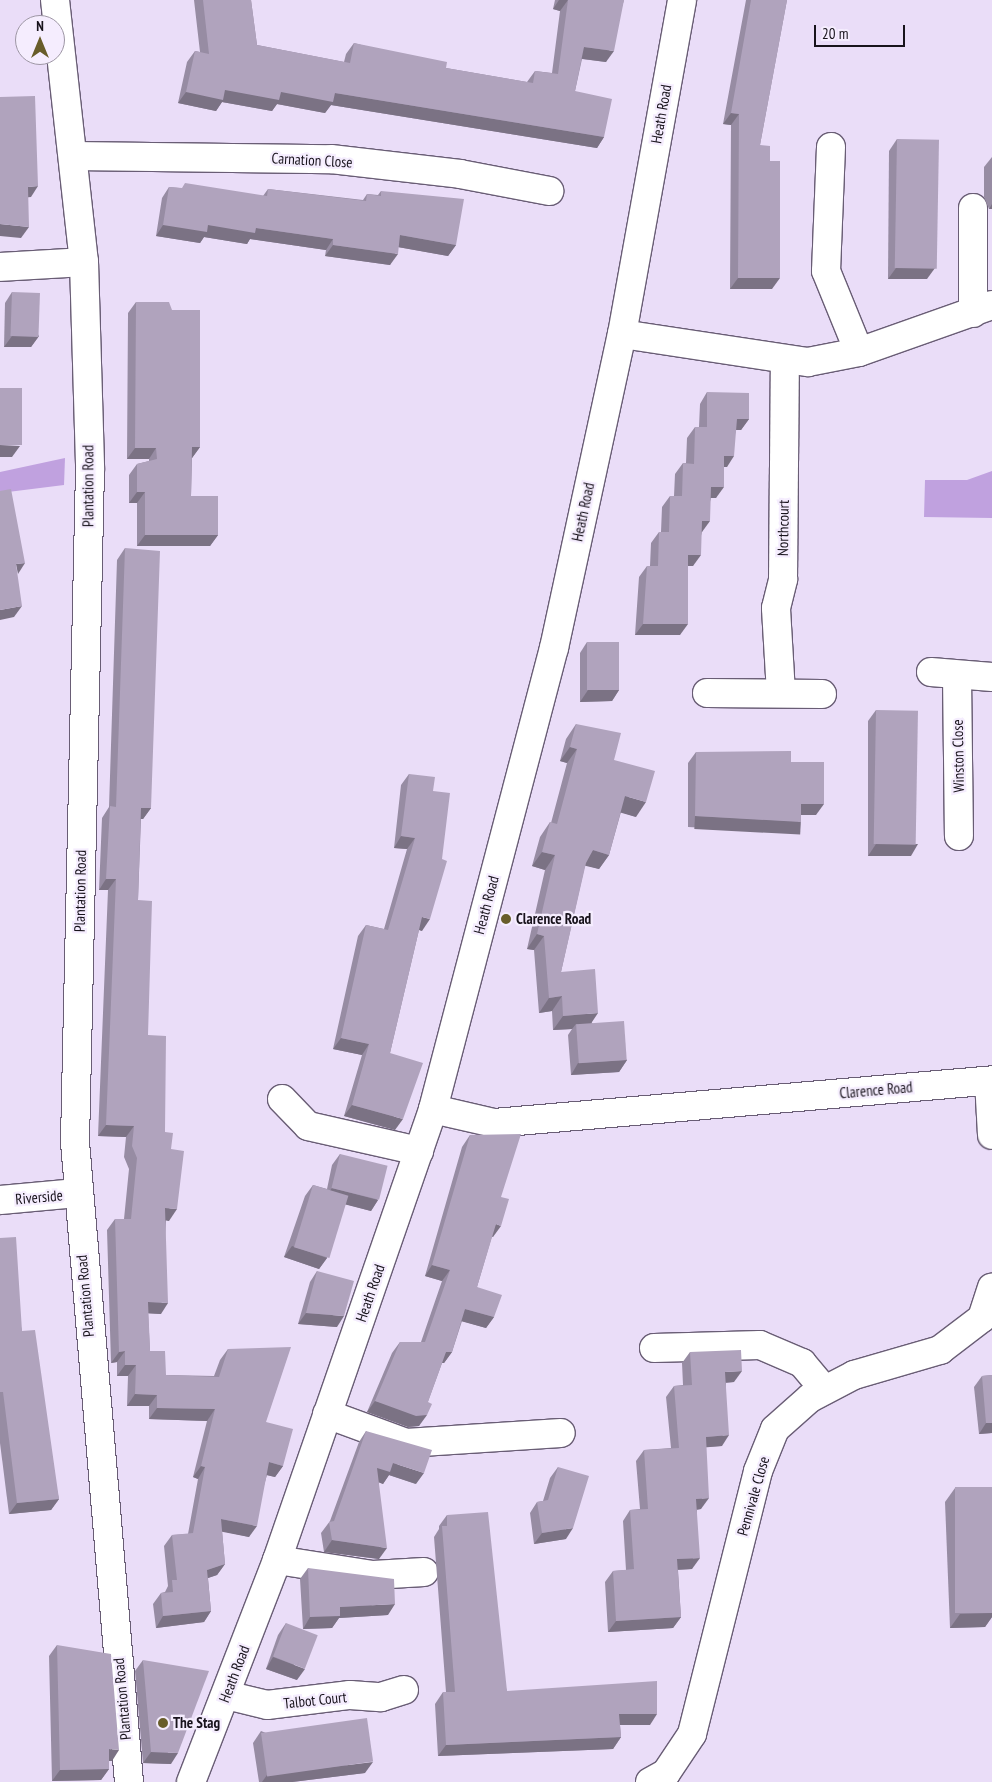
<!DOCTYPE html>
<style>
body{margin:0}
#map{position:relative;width:992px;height:1782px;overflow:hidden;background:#eaddf8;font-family:"PT Sans Narrow",sans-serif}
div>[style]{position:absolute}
.green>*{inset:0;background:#c0a1df}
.roads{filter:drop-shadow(1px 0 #695d75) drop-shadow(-1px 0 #695d75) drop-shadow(0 1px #695d75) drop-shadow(0 -1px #695d75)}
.minor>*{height:28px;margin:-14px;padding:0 14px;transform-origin:14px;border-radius:14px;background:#fff}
.wall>*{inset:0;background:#978ca3}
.shaded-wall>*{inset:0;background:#7b7284;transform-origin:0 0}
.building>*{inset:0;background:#b0a3bd;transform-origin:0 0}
.dots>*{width:14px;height:14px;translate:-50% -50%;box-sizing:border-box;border:2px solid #f5edfe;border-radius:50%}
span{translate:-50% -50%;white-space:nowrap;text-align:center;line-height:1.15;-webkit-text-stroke:4.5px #f5edfe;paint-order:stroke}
.street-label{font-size:15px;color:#18131c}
.poi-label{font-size:15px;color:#18131c;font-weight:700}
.left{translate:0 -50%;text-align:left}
.north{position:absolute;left:15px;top:15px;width:50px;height:50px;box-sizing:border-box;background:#f5edfe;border:1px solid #9d96a4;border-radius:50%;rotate:0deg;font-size:14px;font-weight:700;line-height:20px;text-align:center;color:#18131c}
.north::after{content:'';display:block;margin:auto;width:18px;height:22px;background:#685d2a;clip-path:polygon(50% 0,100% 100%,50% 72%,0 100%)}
.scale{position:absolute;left:814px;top:25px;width:91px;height:22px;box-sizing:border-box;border:2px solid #18131c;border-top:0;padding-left:6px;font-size:15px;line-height:18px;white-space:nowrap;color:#18131c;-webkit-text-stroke:4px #f5edfe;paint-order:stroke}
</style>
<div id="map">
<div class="green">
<div style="clip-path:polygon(65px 458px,64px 485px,0 493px,0 472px)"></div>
<div style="clip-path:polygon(992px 471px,992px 518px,924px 517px,925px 480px,967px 480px)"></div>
</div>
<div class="roads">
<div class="minor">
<div style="left:55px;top:0;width:264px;rotate:83.7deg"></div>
<div style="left:84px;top:262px;width:208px;rotate:88.3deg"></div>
<div style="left:90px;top:470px;width:672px;rotate:91.28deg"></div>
<div style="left:75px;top:1142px;width:642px;rotate:85.18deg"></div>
<div style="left:831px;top:147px;width:124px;rotate:92.3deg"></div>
<div style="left:826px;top:271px;width:87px;rotate:67.8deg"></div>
<div style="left:73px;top:156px;width:258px;rotate:0.7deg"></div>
<div style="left:331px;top:159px;width:130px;rotate:6.6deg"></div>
<div style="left:460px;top:174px;width:91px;rotate:10.8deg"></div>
<div style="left:973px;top:208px;width:105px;rotate:90deg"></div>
<div style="left:0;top:267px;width:84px;rotate:-3.4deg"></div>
<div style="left:622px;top:334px;width:188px;rotate:8.6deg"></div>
<div style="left:808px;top:362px;width:52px;rotate:-11.1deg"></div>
<div style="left:859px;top:352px;width:141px;rotate:-19.5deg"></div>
<div style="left:931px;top:672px;width:61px;rotate:4.7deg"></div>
<div style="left:957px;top:676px;width:160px;rotate:89.3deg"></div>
<div style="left:707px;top:693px;width:115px;rotate:0.5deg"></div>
<div style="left:781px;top:693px;width:85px;rotate:-93.4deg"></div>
<div style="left:776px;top:608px;width:30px;rotate:-76deg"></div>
<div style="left:783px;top:579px;width:218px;rotate:-89.5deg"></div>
<div style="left:989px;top:1081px;width:54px;rotate:86.8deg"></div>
<div style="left:282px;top:1099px;width:37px;rotate:46deg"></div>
<div style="left:308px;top:1126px;width:114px;rotate:12.7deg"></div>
<div style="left:433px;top:1109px;width:63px;rotate:12.9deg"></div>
<div style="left:494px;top:1123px;width:500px;rotate:-4.9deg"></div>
<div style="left:0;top:1200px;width:77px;rotate:-5.2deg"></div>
<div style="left:654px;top:1348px;width:106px;rotate:-1.6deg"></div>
<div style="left:760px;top:1345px;width:46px;rotate:23.2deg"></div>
<div style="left:802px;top:1363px;width:35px;rotate:50deg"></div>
<div style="left:327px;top:1414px;width:84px;rotate:20.2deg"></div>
<div style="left:406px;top:1443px;width:155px;rotate:-3.7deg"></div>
<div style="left:277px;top:1560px;width:97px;rotate:8.9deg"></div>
<div style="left:373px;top:1575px;width:51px;rotate:-3.4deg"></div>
<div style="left:226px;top:1695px;width:42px;rotate:13.7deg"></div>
<div style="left:267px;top:1705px;width:84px;rotate:-6.9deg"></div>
<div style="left:350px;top:1695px;width:31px;rotate:4deg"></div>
<div style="left:381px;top:1697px;width:24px;rotate:-17deg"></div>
<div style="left:191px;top:1782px;width:238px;rotate:-68.8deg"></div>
<div style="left:277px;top:1560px;width:477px;rotate:-70.9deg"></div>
<div style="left:433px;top:1109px;width:477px;rotate:-75.3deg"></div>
<div style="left:554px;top:648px;width:321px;rotate:-77.8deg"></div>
<div style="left:622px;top:334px;width:339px;rotate:-79.8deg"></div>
<div style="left:650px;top:1782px;width:18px;rotate:-29deg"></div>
<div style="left:666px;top:1773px;width:47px;rotate:-56.3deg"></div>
<div style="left:692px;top:1734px;width:271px;rotate:-75.9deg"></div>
<div style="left:758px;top:1471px;width:45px;rotate:-68deg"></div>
<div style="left:775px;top:1429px;width:47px;rotate:-41.5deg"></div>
<div style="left:810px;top:1398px;width:50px;rotate:-27.6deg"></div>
<div style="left:854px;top:1375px;width:90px;rotate:-16.2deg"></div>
<div style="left:940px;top:1350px;width:53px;rotate:-37.3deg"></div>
<div style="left:982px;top:1318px;width:32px;rotate:-72deg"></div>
</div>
</div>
<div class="wall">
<div style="clip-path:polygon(194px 0,251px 0,257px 45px,344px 62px,346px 54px,354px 43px,446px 68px,527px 82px,535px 71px,552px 73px,560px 11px,553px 9px,555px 0,624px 0,606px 62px,582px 59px,575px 91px,604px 137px,597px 148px,331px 105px,325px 113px,277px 104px,272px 111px,222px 102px,216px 111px,178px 103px,187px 62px,195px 51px,200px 52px)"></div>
<div style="clip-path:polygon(746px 0,787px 0,760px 145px,772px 289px,730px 289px,731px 125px,723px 124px)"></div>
<div style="clip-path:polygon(897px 139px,927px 279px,888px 279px,889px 151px)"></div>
<div style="clip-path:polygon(992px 157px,992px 209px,989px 209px,984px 197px,984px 167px)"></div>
<div style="clip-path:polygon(169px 187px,263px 196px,268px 189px,363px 200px,367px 194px,378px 195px,381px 191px,456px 245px,448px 256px,398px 247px,390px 265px,325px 256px,326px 250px,250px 239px,247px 244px,204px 237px,200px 243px,156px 236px,162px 198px)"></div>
<div style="clip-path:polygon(12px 292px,39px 336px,31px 347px,4px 347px,5px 303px)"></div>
<div style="clip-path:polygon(136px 302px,200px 447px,192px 458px,191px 496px,218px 535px,210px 546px,137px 546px,137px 503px,129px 503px,129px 475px,137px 464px,149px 461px,149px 459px,127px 459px,128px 313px)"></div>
<div style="clip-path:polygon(707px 392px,749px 419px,741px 430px,736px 430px,727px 467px,724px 467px,716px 498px,711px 498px,693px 566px,688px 566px,680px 635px,635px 635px,639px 577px,647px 566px,650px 566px,651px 543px,659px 532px,661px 532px,662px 507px,670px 496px,674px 496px,675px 474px,683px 463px,686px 463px,687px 438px,695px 427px,699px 427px,700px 404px)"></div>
<div style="clip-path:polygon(125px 548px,151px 808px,143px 819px,141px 819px,138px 900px,148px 1035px,165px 1132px,171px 1149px,169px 1221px,166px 1220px,161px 1314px,148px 1313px,150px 1351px,166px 1375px,214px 1376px,220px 1360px,228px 1349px,266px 1422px,283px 1466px,275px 1477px,267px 1475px,249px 1537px,222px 1531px,225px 1564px,217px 1575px,208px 1578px,211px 1611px,204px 1622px,156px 1628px,153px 1604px,161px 1593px,165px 1592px,168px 1586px,164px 1546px,172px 1535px,188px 1534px,198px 1479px,193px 1477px,207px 1421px,149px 1419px,149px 1406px,127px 1406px,128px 1376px,117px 1376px,117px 1362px,111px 1363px,107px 1230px,115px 1219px,124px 1219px,129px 1169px,124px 1157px,126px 1137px,98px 1136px,108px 890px,99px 890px,102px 818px,109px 807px,117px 560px)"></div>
<div style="clip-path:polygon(587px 642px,619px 690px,612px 701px,580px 702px,580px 653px)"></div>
<div style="clip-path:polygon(876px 710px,911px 856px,868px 856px,868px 721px)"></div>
<div style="clip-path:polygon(576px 724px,614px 760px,636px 817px,621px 812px,609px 855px,599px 869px,585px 865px,561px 972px,592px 1023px,627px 1060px,619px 1072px,571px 1075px,568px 1035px,572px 1029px,553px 1030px,552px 1011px,539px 1013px,534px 950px,527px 949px,545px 870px,532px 866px,540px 837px,550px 822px,551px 823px,567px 763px,560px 761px,566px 739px)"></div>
<div style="clip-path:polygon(696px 752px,791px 762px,816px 815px,801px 815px,793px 833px,688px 827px,688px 763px)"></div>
<div style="clip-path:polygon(409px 774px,433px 791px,422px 931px,419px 930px,390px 1053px,395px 1130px,344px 1116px,362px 1055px,333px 1049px,358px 936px,366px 925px,384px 929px,407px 849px,394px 848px,401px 785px)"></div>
<div style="clip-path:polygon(470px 1135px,501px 1197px,493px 1237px,492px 1236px,477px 1287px,494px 1317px,486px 1328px,462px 1321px,452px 1352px,444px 1363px,442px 1363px,419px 1426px,408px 1427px,367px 1412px,392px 1353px,400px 1342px,421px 1342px,442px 1281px,425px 1276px,462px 1147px)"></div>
<div style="clip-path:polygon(340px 1154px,378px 1200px,371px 1211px,345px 1204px,327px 1258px,319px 1269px,284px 1257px,305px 1196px,313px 1185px,327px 1189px,332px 1165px)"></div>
<div style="clip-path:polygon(0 1238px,22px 1331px,59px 1499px,51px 1510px,9px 1514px,0 1443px)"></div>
<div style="clip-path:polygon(317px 1271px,337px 1327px,298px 1324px,310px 1282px)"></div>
<div style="clip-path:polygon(690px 1352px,734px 1382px,726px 1383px,722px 1446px,706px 1447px,701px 1509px,697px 1510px,692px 1569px,678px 1570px,681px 1617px,673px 1628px,608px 1632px,605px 1582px,613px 1571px,626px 1570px,623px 1521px,630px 1510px,640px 1509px,636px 1461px,644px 1450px,671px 1448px,666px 1397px,674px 1386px,683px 1385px,682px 1363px)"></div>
<div style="clip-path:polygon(992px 1375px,992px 1433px,979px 1434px,974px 1387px,982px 1376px)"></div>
<div style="clip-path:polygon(366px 1431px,416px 1484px,389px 1475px,383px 1484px,379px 1482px,379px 1559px,324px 1552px,321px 1533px,330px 1521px,359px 1442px)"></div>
<div style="clip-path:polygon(558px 1467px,566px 1539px,534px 1544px,530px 1513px,537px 1502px,543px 1501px,550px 1478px)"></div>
<div style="clip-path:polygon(992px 1487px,992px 1617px,985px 1627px,950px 1628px,945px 1502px,955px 1488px)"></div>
<div style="clip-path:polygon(447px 1515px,507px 1691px,650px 1725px,620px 1725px,621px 1737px,613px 1749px,438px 1756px,435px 1704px,443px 1692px,446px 1692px,434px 1537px,439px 1529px,439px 1526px)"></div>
<div style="clip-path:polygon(308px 1568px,388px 1615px,339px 1618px,332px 1628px,303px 1629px,300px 1579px)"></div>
<div style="clip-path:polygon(286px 1623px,297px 1680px,266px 1669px,278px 1635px)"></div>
<div style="clip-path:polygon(57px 1645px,112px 1761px,109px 1761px,109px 1769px,101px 1780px,52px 1781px,49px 1656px)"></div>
<div style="clip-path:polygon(143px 1660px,171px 1764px,143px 1763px,135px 1671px)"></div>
<div style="clip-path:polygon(261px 1731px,365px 1773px,292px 1782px,259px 1782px,253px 1743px)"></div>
</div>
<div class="shaded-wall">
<div style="clip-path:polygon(559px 0,568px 0,560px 11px,553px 9px)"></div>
<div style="clip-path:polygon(584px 47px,614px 51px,606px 62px,576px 58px)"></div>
<div style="clip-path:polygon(225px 90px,335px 93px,604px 137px,597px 148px,331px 105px,325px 113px,277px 104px,272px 111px,222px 102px,216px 111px,178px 103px,186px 92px)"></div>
<div style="clip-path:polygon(731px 113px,739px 114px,731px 125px,723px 124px)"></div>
<div style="clip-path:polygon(38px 186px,31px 197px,21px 198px,28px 187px)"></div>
<div style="clip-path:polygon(992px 204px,992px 209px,989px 209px)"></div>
<div style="clip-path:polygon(0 224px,29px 227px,21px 238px,0 236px)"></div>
<div style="clip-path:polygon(163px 225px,208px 225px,256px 228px,333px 239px,326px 250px,250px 239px,247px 244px,204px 237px,200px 243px,156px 236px)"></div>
<div style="clip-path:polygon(400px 235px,456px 245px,448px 256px,392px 246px)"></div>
<div style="clip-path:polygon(333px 245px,398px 254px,390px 265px,325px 256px)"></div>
<div style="clip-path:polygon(896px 268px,935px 268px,927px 279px,888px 279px)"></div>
<div style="clip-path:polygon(738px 278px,780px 278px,772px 289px,730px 289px)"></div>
<div style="clip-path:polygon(12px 336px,39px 336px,31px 347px,4px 347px)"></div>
<div style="clip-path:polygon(737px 419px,749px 419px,741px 430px,729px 430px)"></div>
<div style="clip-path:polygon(0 445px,20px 446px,12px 457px,0 457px)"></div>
<div style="clip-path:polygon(192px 447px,200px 447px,192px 458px,184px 458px)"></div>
<div style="clip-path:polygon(135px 448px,156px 448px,149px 459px,127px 459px)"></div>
<div style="clip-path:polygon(724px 456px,734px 456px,727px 467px,717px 467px)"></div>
<div style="clip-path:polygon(711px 487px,724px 487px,716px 498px,703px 498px)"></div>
<div style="clip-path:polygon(137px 492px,145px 492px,137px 503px,129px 503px)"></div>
<div style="clip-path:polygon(702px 521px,710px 521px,702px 532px,694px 532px)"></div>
<div style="clip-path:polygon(145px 535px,218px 535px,210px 546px,137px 546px)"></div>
<div style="clip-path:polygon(688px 555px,701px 555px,693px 566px,680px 566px)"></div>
<div style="clip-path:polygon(25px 563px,18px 574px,16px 564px)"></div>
<div style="clip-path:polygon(22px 606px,14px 617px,0 620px,0 610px)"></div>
<div style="clip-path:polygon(643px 624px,688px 624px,680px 635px,635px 635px)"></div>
<div style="clip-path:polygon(588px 690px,619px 690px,612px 701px,580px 702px)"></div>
<div style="clip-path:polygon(570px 747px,577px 749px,567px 763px,560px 761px)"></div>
<div style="clip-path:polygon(625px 796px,646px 802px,636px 817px,615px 811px)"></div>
<div style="clip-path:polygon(801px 804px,824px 804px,816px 815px,793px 815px)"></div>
<div style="clip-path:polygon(141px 808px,151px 808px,143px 819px,133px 819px)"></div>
<div style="left:695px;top:816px;width:106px;height:13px;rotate:3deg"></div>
<div style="clip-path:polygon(401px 836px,415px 838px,407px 849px,394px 848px)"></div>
<div style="clip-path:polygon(876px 844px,918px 844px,911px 856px,868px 856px)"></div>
<div style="clip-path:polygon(593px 850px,609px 855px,599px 869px,582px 865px)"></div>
<div style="clip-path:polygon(542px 852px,555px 855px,545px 870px,532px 866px)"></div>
<div style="clip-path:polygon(106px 879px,116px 879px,108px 890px,99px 890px)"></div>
<div style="clip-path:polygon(422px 917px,430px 919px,422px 931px,414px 928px)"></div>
<div style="clip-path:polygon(537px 934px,544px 936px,534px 950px,527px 949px)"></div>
<div style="clip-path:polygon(562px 996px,552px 1011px,539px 1013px,549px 998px)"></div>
<div style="clip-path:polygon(598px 1013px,588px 1028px,576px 1024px,572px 1029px,553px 1030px,563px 1016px)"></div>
<div style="clip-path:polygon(341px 1038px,369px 1044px,362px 1055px,333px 1049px)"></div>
<div style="clip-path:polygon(627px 1060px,619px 1072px,571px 1075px,578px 1063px)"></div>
<div style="clip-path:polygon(352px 1105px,403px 1119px,395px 1130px,344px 1116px)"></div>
<div style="clip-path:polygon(106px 1125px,134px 1126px,126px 1137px,98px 1136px)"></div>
<div style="clip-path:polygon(332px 1188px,378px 1200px,371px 1211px,324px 1199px)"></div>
<div style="clip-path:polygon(165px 1208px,177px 1209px,169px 1221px,158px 1219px)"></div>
<div style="clip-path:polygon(496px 1224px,501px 1226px,493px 1237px,488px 1235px)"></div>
<div style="clip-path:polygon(292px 1246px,327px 1258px,319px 1269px,284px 1257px)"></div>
<div style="clip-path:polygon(432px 1265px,450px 1270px,442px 1281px,425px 1276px)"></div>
<div style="clip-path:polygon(148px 1302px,168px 1303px,161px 1314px,140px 1313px)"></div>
<div style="clip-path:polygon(465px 1309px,494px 1317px,486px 1328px,457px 1320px)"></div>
<div style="clip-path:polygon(306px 1313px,344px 1316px,337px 1327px,298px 1324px)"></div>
<div style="clip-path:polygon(125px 1351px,117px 1362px,111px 1363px,119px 1352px)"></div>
<div style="clip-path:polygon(446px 1352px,452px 1352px,444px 1363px,438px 1363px)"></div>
<div style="clip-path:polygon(125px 1365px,136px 1365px,128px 1376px,117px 1376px)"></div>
<div style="clip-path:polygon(742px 1371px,734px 1382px,717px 1383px,725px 1372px)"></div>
<div style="clip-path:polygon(135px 1394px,157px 1395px,149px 1406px,127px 1406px)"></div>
<div style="clip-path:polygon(375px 1401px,427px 1415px,419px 1426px,408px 1427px,367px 1412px)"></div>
<div style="clip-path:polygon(157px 1408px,215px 1409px,207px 1421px,149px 1419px)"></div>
<div style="clip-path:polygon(986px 1423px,992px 1423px,992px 1433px,979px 1434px)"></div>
<div style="clip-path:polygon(729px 1435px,722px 1446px,698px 1448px,706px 1437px)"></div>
<div style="clip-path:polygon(269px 1462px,283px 1466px,275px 1477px,262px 1474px)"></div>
<div style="clip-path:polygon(393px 1463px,424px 1473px,416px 1484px,389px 1475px,383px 1484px,370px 1479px,377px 1468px)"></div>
<div style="clip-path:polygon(201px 1466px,205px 1467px,198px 1479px,193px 1477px)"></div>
<div style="clip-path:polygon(709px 1498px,701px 1509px,689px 1510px,696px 1499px)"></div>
<div style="clip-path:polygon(59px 1499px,51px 1510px,9px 1514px,17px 1503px)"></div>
<div style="clip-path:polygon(221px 1519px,257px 1526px,249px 1537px,213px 1530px)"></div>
<div style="clip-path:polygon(573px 1528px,566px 1539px,534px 1544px,542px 1533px)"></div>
<div style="clip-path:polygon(332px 1540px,387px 1548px,379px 1559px,324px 1552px)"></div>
<div style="clip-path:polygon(700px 1558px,692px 1569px,669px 1570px,677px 1559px)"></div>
<div style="clip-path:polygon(225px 1564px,217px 1575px,199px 1581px,207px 1570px)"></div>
<div style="clip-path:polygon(395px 1604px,388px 1615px,339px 1618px,332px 1628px,303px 1629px,310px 1617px,340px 1607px)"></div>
<div style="clip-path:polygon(211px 1611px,204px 1622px,156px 1628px,163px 1616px)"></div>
<div style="clip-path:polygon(992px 1613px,992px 1617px,985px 1627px,950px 1628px,960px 1614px)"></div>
<div style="clip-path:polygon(681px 1617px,673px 1628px,608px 1632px,616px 1621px)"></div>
<div style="clip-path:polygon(273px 1657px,305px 1669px,297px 1680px,266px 1669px)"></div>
<div style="clip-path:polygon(619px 1714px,657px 1714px,650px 1725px,612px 1725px)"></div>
<div style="clip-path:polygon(621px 1737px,613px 1749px,438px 1756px,446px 1745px)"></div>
<div style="clip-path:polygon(109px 1749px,119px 1750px,112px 1761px,101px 1761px)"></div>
<div style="clip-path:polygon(151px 1752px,178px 1753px,171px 1764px,143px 1763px)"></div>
<div style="clip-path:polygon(373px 1762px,365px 1773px,292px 1782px,262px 1782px,267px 1775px)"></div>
<div style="clip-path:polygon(109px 1769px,101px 1780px,52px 1781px,60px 1770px)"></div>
</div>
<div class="building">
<div style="clip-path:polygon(203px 0,251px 0,257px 45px,350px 63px,354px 43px,447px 62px,446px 68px,533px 83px,535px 71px,558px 74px,568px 0,624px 0,614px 51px,584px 47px,575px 91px,612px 99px,604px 137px,335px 93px,333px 102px,281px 92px,279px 100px,225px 90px,223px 100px,186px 92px,195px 51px,209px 54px)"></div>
<div style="clip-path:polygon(751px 0,787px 0,760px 145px,770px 146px,770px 161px,780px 161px,780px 278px,738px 278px,739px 114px,731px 113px)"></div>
<div style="clip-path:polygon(35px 96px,38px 186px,28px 187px,29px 227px,0 224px,0 97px)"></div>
<div style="left:897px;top:139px;width:42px;height:129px;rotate:1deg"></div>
<div style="clip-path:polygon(185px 183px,267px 196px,268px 189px,366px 201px,367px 194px,381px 196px,381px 191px,464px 199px,456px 245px,400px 235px,398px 254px,333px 245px,333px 239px,256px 228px,255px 233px,208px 225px,207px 232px,163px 225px,169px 187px,182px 188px)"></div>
<div style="left:12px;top:292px;width:28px;height:44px;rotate:2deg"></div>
<div style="clip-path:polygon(136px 302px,169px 302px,172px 310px,200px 310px,200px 447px,192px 447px,191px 496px,218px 496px,218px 535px,145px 535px,145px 492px,137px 492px,137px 464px,157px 459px,156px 448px,135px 448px)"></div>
<div style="left:0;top:388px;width:22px;height:57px"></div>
<div style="clip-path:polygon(707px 392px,749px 393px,749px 419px,737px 419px,734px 456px,724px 456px,724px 487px,711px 487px,710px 521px,702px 521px,701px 555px,688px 555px,688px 624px,643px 624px,647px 566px,658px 566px,659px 532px,669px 532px,670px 496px,682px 496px,683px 463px,694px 464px,695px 427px,707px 427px)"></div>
<div style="clip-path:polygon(11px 489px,25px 563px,16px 564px,22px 606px,0 610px,0 491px)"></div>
<div style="clip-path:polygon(125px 548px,160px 551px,151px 808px,141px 808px,138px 900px,152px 901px,148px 1035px,166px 1036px,165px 1132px,173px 1133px,171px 1149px,184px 1151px,177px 1209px,165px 1208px,168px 1303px,148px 1302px,150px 1351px,165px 1351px,166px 1375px,219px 1377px,228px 1349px,291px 1347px,266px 1422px,293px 1429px,283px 1466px,269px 1462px,257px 1526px,221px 1519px,225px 1564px,207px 1570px,211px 1611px,163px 1616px,161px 1593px,173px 1592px,172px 1580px,177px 1580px,172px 1535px,193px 1533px,205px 1467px,201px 1466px,215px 1409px,157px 1408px,157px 1395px,135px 1394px,136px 1365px,125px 1365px,125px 1351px,119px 1352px,115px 1219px,131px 1219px,137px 1158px,132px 1146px,134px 1126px,106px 1125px,116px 879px,106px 879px,110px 806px,116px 807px)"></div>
<div style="left:587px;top:642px;width:32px;height:48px"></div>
<div style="left:876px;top:710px;width:42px;height:134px;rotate:1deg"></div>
<div style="clip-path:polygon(576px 724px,621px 733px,614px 760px,655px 771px,646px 802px,625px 796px,609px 855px,593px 850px,586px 863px,561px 972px,595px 969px,598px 1013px,563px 1016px,562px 996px,549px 998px,544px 936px,537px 934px,555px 855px,542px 852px,550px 822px,557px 824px,577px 749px,570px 747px)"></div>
<div style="clip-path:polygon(791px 751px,791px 762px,824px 762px,824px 804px,801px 804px,801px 822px,695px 816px,696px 752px)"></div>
<div style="clip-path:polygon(409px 774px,435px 777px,433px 791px,450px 793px,442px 859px,447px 861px,430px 919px,422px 917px,390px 1053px,423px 1063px,403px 1119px,352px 1105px,369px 1044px,341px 1038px,366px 925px,388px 930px,415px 838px,401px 836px)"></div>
<div style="left:624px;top:1021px;width:39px;height:48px;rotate:86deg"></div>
<div style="clip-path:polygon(521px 1134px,501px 1197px,509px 1199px,501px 1226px,496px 1224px,477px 1287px,502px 1295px,494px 1317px,465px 1309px,452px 1352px,446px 1352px,428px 1402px,432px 1404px,427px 1415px,416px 1416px,375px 1401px,400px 1342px,425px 1342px,450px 1270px,432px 1265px,470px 1135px)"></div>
<div style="left:340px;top:1154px;width:49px;height:35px;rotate:14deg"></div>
<div style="left:313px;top:1185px;width:37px;height:65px;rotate:17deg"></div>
<div style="clip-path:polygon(16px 1237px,22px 1331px,35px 1330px,59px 1499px,17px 1503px,3px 1392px,0 1392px,0 1238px)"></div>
<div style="clip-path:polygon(317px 1271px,354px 1281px,344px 1316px,306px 1313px)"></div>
<div style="clip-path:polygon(741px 1350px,742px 1371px,725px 1372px,729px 1435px,706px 1437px,709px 1498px,696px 1499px,700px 1558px,677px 1559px,681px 1617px,616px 1621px,613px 1571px,634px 1569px,630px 1510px,648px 1509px,644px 1450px,679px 1448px,674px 1386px,692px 1385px,690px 1352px)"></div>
<div style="clip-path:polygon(992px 1375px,992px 1423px,986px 1423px,982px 1376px)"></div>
<div style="clip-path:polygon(366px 1431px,432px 1450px,424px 1473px,393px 1463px,390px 1472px,377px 1468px,387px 1548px,332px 1540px,329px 1522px,334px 1521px)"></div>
<div style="clip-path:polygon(558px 1467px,589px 1476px,573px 1528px,542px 1533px,537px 1502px,548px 1500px)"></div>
<div style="left:992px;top:1487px;width:126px;height:37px;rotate:90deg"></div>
<div style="clip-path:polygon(488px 1512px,507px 1691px,657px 1681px,657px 1714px,619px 1714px,621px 1737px,446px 1745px,443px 1692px,455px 1692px,442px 1526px,447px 1526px,447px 1515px)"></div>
<div style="clip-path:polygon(308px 1568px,394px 1579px,395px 1604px,340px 1607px,340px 1616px,310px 1617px)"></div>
<div style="left:286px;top:1623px;width:34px;height:36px;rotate:21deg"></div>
<div style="clip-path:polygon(57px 1645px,111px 1654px,119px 1750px,109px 1749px,109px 1769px,60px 1770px)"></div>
<div style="clip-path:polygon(143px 1660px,209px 1671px,178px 1753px,151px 1752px)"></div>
<div style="left:367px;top:1718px;width:44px;height:107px;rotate:82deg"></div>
</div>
<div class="dots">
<div style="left:506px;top:919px;background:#685d2a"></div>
<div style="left:163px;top:1723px;background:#685d2a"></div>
</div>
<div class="street-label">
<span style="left:661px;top:114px;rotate:-80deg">Heath Road</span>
<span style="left:312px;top:160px;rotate:3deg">Carnation Close</span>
<span style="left:88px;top:486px;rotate:-90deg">Plantation Road</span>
<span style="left:583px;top:512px;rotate:-78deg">Heath Road</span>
<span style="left:783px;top:528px;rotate:-89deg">Northcourt</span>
<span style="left:958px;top:756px;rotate:-91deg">Winston Close</span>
<span style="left:80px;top:891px;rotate:-89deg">Plantation Road</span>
<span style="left:486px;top:905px;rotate:-75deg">Heath Road</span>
<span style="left:876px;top:1090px;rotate:-5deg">Clarence Road</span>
<span style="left:39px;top:1197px;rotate:-5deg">Riverside</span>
<span style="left:370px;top:1293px;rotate:-71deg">Heath Road</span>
<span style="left:85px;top:1296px;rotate:-95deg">Plantation Road</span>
<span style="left:753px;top:1496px;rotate:-74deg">Pennivale Close</span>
<span style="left:234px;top:1674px;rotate:-69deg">Heath Road</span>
<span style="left:122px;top:1699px;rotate:-95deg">Plantation Road</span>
<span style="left:315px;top:1700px;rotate:-6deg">Talbot Court</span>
</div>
<div class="poi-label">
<span class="left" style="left:516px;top:919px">Clarence Road</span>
<span class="left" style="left:173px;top:1723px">The Stag</span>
</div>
<div class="north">N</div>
<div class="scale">20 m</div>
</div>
